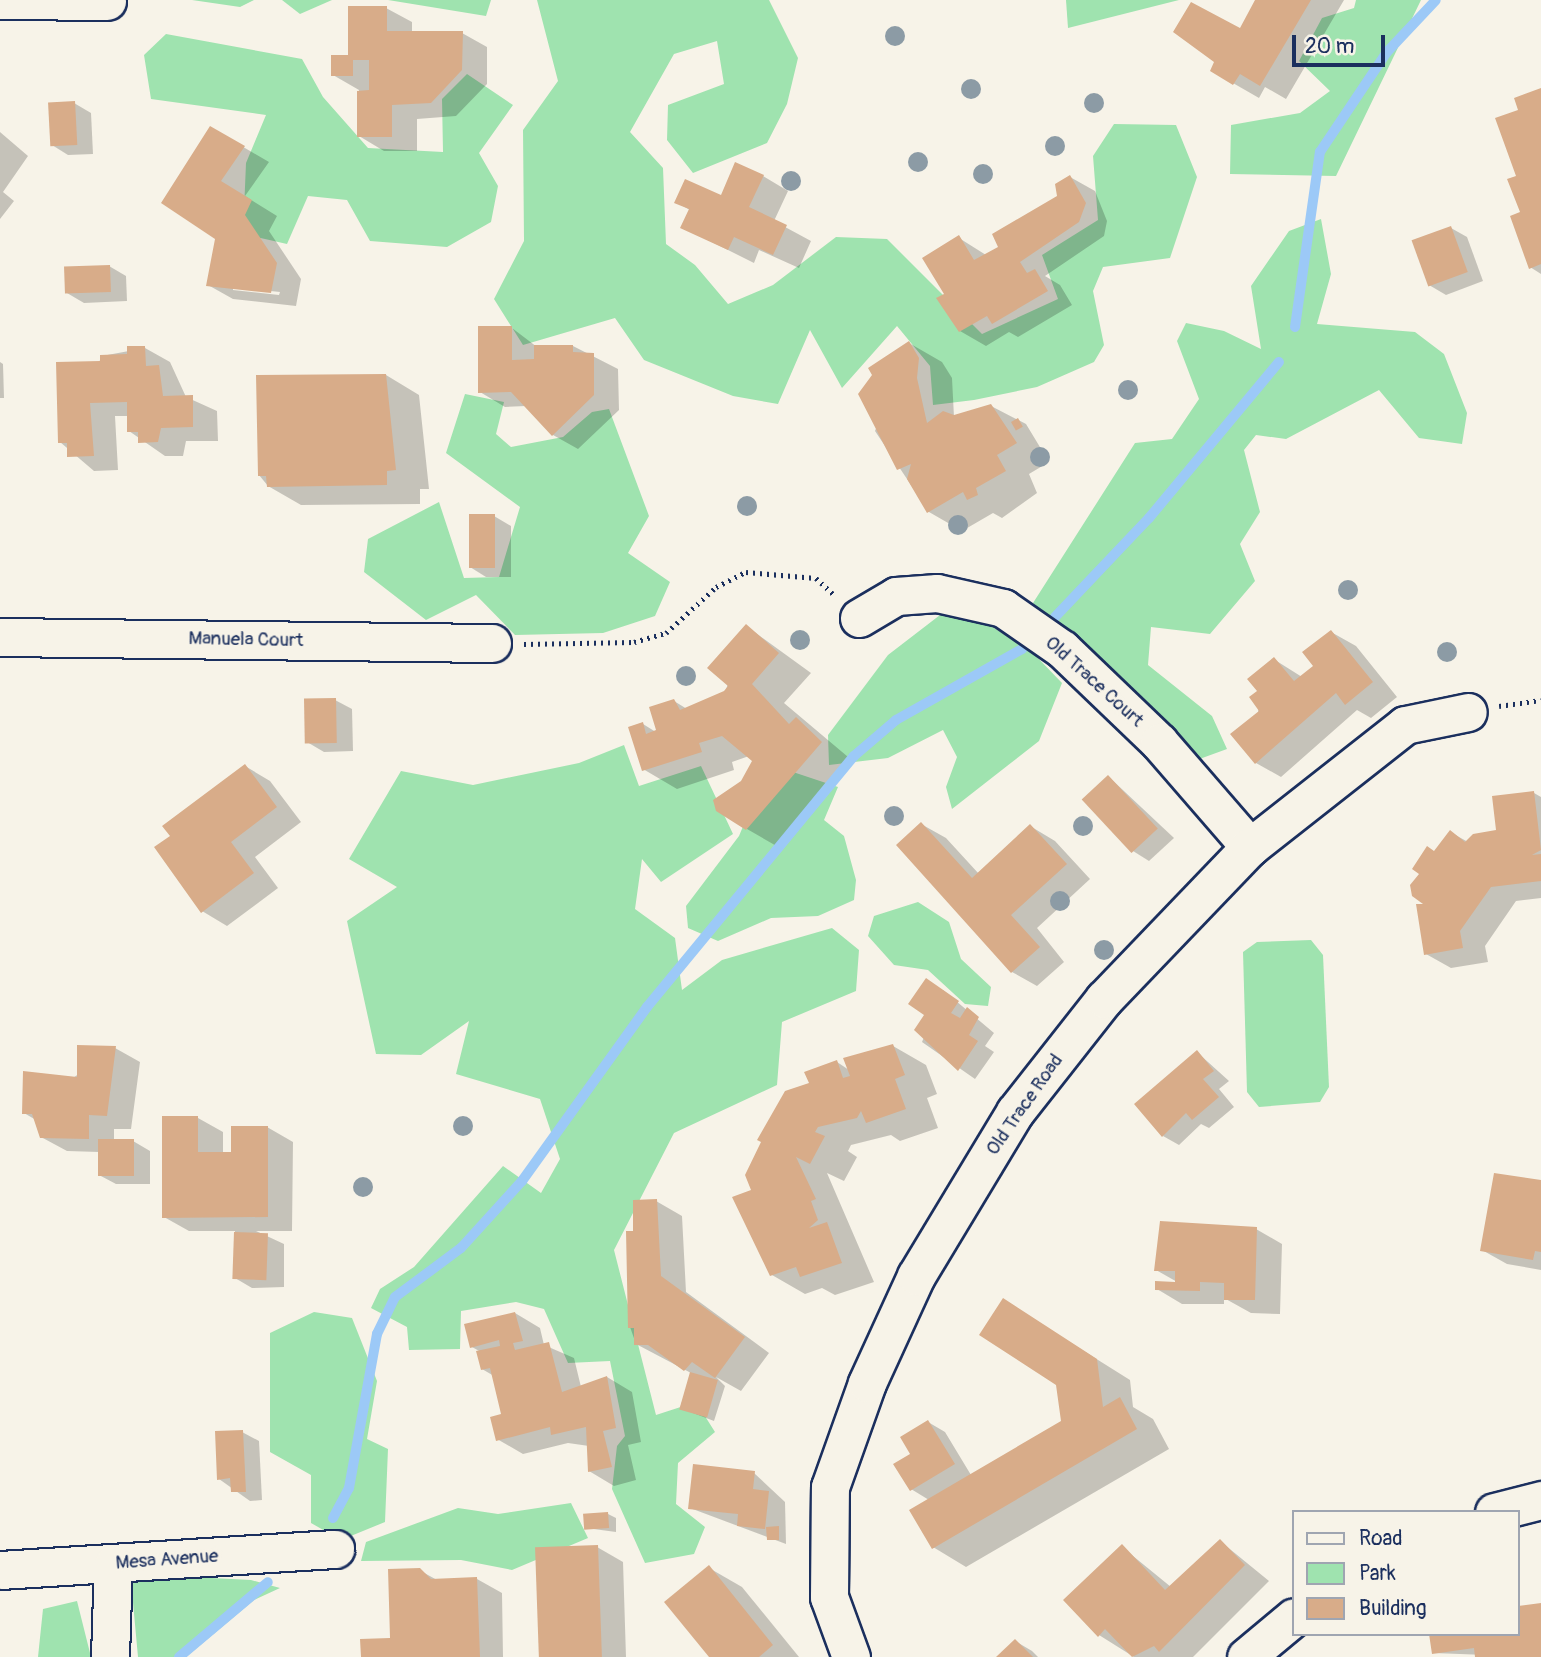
<!DOCTYPE html>
<style>
body{margin:0}
#map{position:relative;width:1541px;height:1657px;overflow:hidden;background:#f7f3e8;font-family:Pangolin,sans-serif}
div>[style]{position:absolute}
.green>*{inset:0;background:#9fe3af}
.shadow>*{inset:0;background:#0003}
.stream>*{height:10px;margin:-5px;padding:0 5px;transform-origin:5px;border-radius:5px;background:#9cc9f7}
.building>*{inset:0;background:#d8ac89;transform-origin:0 0}
.path>*{height:4.5px;margin-top:-2.25px;transform-origin:0;background:repeating-linear-gradient(90deg,#1b2f5e 0 2px,transparent 0 7px)}
.roads{filter:drop-shadow(2px 0 #1b2f5e) drop-shadow(-2px 0 #1b2f5e) drop-shadow(0 2px #1b2f5e) drop-shadow(0 -2px #1b2f5e)}
.minor>*{height:37px;margin:-18.5px;padding:0 18.5px;transform-origin:18.5px;border-radius:18.5px;background:#f7f3e8}
.trees>*{width:20px;height:20px;margin:-10px;border-radius:50%;background:#8c9ba5}
span{translate:-50% -50%;white-space:nowrap;text-align:center;line-height:1.15;-webkit-text-stroke:6px #f7f3e8;paint-order:stroke}
.street-label{font-size:19px;color:#1b2f5e}
.legend{position:absolute;left:1292px;top:1510px;width:228px;height:126px;box-sizing:border-box;background:#f7f3e8;border:2px solid #9fa5b1;margin:0;padding:9px 12px;list-style:none;font-size:21px;color:#1b2f5e}
.legend li{display:flex;align-items:center;gap:14px;height:35px}
.legend b{width:35px;border:2px solid #9fa5b1}
.scale{position:absolute;left:1292px;top:35px;width:93px;height:32px;box-sizing:border-box;border:4px solid #1b2f5e;border-top:0;padding-left:9px;font-size:21px;line-height:24px;white-space:nowrap;color:#1b2f5e;-webkit-text-stroke:5px #f7f3e8;paint-order:stroke}
</style>
<div id="map">
<div class="green">
<div style="clip-path:polygon(192px 0,254px 0,240px 7px)"></div>
<div style="clip-path:polygon(282px 0,332px 0,300px 14px)"></div>
<div style="clip-path:polygon(388px 0,491px 0,486px 16px)"></div>
<div style="clip-path:polygon(537px 0,769px 0,798px 58px,787px 104px,767px 143px,693px 173px,667px 140px,668px 105px,724px 84px,717px 41px,674px 54px,630px 132px,663px 168px,666px 244px,695px 265px,728px 304px,773px 285px,836px 237px,887px 239px,982px 334px,1058px 299px,1042px 255px,1098px 220px,1093px 156px,1114px 124px,1176px 125px,1197px 177px,1170px 258px,1103px 267px,1093px 291px,1104px 345px,1094px 362px,1037px 387px,974px 400px,933px 405px,930px 366px,897px 326px,842px 388px,810px 330px,778px 404px,733px 396px,644px 360px,615px 318px,523px 345px,494px 299px,524px 241px,523px 130px,558px 81px)"></div>
<div style="clip-path:polygon(1066px 0,1179px 0,1068px 28px)"></div>
<div style="clip-path:polygon(1356px 0,1421px 0,1336px 176px,1230px 174px,1231px 125px,1300px 113px,1330px 91px,1299px 61px,1322px 18px,1354px 8px)"></div>
<div style="clip-path:polygon(166px 34px,302px 59px,323px 97px,368px 148px,443px 152px,442px 99px,467px 74px,513px 105px,479px 153px,498px 186px,491px 222px,447px 247px,370px 241px,347px 200px,308px 196px,287px 244px,243px 234px,246px 163px,266px 115px,151px 99px,144px 55px)"></div>
<div style="clip-path:polygon(1321px 219px,1331px 274px,1317px 324px,1415px 332px,1444px 354px,1467px 413px,1462px 444px,1419px 438px,1379px 390px,1286px 439px,1256px 435px,1244px 450px,1260px 512px,1240px 544px,1255px 581px,1210px 634px,1151px 627px,1148px 665px,1212px 716px,1227px 749px,1194px 761px,1033px 603px,1135px 443px,1172px 439px,1199px 399px,1177px 341px,1186px 323px,1224px 331px,1261px 349px,1251px 286px,1289px 231px)"></div>
<div style="clip-path:polygon(465px 394px,504px 402px,496px 434px,511px 447px,563px 437px,592px 412px,609px 409px,649px 516px,628px 553px,670px 582px,655px 616px,603px 633px,515px 635px,476px 595px,426px 620px,364px 572px,368px 539px,439px 502px,464px 578px,499px 577px,520px 507px,446px 453px)"></div>
<div style="clip-path:polygon(940px 615px,985px 622px,1034px 654px,1062px 683px,1039px 741px,952px 809px,946px 787px,957px 757px,943px 730px,888px 758px,829px 765px,828px 735px,888px 655px)"></div>
<div style="clip-path:polygon(624px 745px,639px 786px,701px 766px,733px 834px,661px 882px,642px 859px,635px 909px,675px 938px,682px 990px,722px 960px,832px 928px,859px 950px,856px 991px,782px 1022px,777px 1085px,674px 1133px,614px 1250px,656px 1415px,696px 1402px,715px 1432px,678px 1463px,676px 1504px,705px 1527px,694px 1554px,645px 1563px,612px 1489px,617px 1446px,625px 1436px,610px 1361px,568px 1363px,544px 1309px,516px 1302px,461px 1311px,460px 1349px,409px 1350px,407px 1327px,371px 1308px,380px 1289px,414px 1267px,503px 1166px,541px 1193px,560px 1159px,540px 1099px,456px 1074px,469px 1021px,421px 1055px,376px 1054px,347px 921px,397px 887px,349px 859px,401px 771px,473px 785px,579px 763px)"></div>
<div style="clip-path:polygon(781px 768px,838px 787px,824px 820px,844px 836px,856px 880px,854px 900px,818px 916px,771px 918px,718px 941px,688px 928px,686px 906px,739px 836px,757px 793px)"></div>
<div style="clip-path:polygon(918px 902px,949px 922px,961px 959px,991px 987px,988px 1006px,965px 1004px,928px 970px,894px 965px,868px 936px,874px 916px)"></div>
<div style="clip-path:polygon(1311px 940px,1323px 955px,1329px 1087px,1320px 1102px,1259px 1107px,1247px 1092px,1243px 952px,1257px 942px)"></div>
<div style="clip-path:polygon(314px 1312px,352px 1318px,377px 1381px,367px 1439px,388px 1449px,385px 1522px,341px 1540px,311px 1523px,311px 1475px,270px 1452px,270px 1333px)"></div>
<div style="clip-path:polygon(571px 1503px,588px 1538px,512px 1570px,461px 1560px,361px 1561px,366px 1542px,458px 1508px,498px 1514px)"></div>
<div style="clip-path:polygon(172px 1576px,251px 1580px,280px 1588px,254px 1600px,186px 1657px,138px 1657px,131px 1581px)"></div>
<div style="clip-path:polygon(77px 1601px,91px 1657px,38px 1657px,43px 1609px)"></div>
</div>
<div class="shadow">
<div style="clip-path:polygon(1262px 0,1344px 0,1286px 99px,1265px 87px,1259px 98px,1212px 71px)"></div>
<div style="clip-path:polygon(386px 8px,412px 22px,412px 33px,462px 33px,487px 47px,487px 84px,456px 116px,417px 119px,417px 151px,384px 151px,359px 136px,359px 90px,333px 75px)"></div>
<div style="clip-path:polygon(1541px 90px,1541px 274px,1530px 267px,1518px 177px,1521px 111px)"></div>
<div style="clip-path:polygon(74px 103px,91px 113px,93px 154px,68px 155px,52px 145px)"></div>
<div style="clip-path:polygon(evenodd,211px 128px,269px 162px,245px 196px,277px 216px,269px 231px,301px 279px,296px 306px,233px 299px,208px 285px,217px 238px,211px 128px,233px 287px,280px 292px,279px 295px,233px 290px,233px 287px)"></div>
<div style="clip-path:polygon(0 132px,28px 156px,3px 192px,14px 201px,0 219px)"></div>
<div style="clip-path:polygon(763px 176px,788px 191px,774px 221px,811px 241px,799px 268px,759px 250px,754px 263px,682px 227px,690px 210px,676px 202px,722px 197px)"></div>
<div style="clip-path:polygon(1070px 177px,1095px 191px,1107px 221px,1104px 236px,1045px 276px,1060px 285px,1072px 305px,1018px 337px,1009px 332px,986px 346px,960px 331px,946px 295px,959px 238px,986px 255px,1001px 247px,1058px 197px)"></div>
<div style="clip-path:polygon(1451px 228px,1467px 237px,1483px 281px,1446px 295px,1429px 285px)"></div>
<div style="clip-path:polygon(109px 266px,126px 276px,127px 301px,84px 303px,67px 293px)"></div>
<div style="clip-path:polygon(512px 328px,537px 347px,573px 346px,618px 369px,619px 410px,578px 449px,553px 435px,526px 406px,505px 407px,480px 392px)"></div>
<div style="clip-path:polygon(909px 343px,942px 362px,952px 378px,954px 417px,991px 406px,1026px 424px,1049px 462px,1029px 474px,1037px 493px,1002px 518px,993px 513px,962px 531px,929px 512px,875px 431px)"></div>
<div style="clip-path:polygon(145px 348px,170px 362px,186px 397px,217px 411px,218px 441px,186px 441px,183px 456px,165px 456px,129px 431px,129px 416px,115px 416px,118px 470px,94px 471px,60px 442px,102px 356px)"></div>
<div style="clip-path:polygon(0 362px,3px 364px,4px 398px,0 398px)"></div>
<div style="clip-path:polygon(386px 375px,419px 395px,429px 489px,420px 489px,420px 504px,301px 505px,268px 486px,259px 475px)"></div>
<div style="clip-path:polygon(494px 516px,511px 526px,511px 577px,486px 577px,470px 567px)"></div>
<div style="clip-path:polygon(746px 626px,811px 673px,784px 703px,854px 762px,780px 848px,747px 829px,742px 782px,754px 761px,749px 756px,732px 762px,734px 770px,677px 789px,643px 769px,643px 724px,659px 734px,674px 701px,687px 709px,725px 693px)"></div>
<div style="clip-path:polygon(1331px 632px,1356px 646px,1397px 697px,1371px 718px,1357px 710px,1281px 777px,1256px 763px,1259px 691px,1275px 660px,1302px 677px,1316px 666px)"></div>
<div style="clip-path:polygon(335px 700px,352px 709px,353px 751px,324px 752px,307px 742px)"></div>
<div style="clip-path:polygon(245px 766px,270px 781px,301px 822px,255px 857px,278px 888px,227px 926px,202px 911px,172px 836px)"></div>
<div style="clip-path:polygon(1109px 777px,1174px 838px,1149px 861px,1133px 851px)"></div>
<div style="clip-path:polygon(1534px 793px,1541px 797px,1541px 898px,1516px 901px,1485px 946px,1488px 962px,1451px 968px,1426px 954px,1435px 853px,1450px 832px,1468px 842px,1498px 832px)"></div>
<div style="clip-path:polygon(921px 824px,946px 838px,979px 874px,1030px 826px,1055px 841px,1090px 879px,1037px 928px,1064px 962px,1037px 986px,1012px 972px)"></div>
<div style="clip-path:polygon(943px 990px,994px 1033px,985px 1046px,994px 1052px,975px 1079px,922px 1042px)"></div>
<div style="clip-path:polygon(893px 1046px,926px 1065px,937px 1094px,927px 1098px,938px 1128px,900px 1141px,891px 1135px,851px 1145px,848px 1151px,857px 1157px,844px 1181px,827px 1173px,874px 1282px,835px 1295px,822px 1288px,805px 1294px,772px 1275px,753px 1191px,811px 1084px,837px 1062px,849px 1070px)"></div>
<div style="clip-path:polygon(115px 1048px,140px 1062px,131px 1129px,114px 1129px,114px 1141px,133px 1141px,150px 1151px,150px 1184px,116px 1184px,99px 1175px,99px 1152px,67px 1151px,41px 1137px,36px 1120px,24px 1113px)"></div>
<div style="clip-path:polygon(1198px 1053px,1229px 1081px,1219px 1089px,1234px 1107px,1209px 1128px,1201px 1124px,1179px 1145px,1163px 1136px)"></div>
<div style="clip-path:polygon(198px 1118px,223px 1132px,223px 1154px,233px 1154px,267px 1127px,293px 1142px,292px 1231px,256px 1231px,284px 1244px,284px 1287px,252px 1288px,235px 1278px,235px 1231px,189px 1231px,164px 1217px)"></div>
<div style="clip-path:polygon(1541px 1182px,1541px 1270px,1507px 1264px,1482px 1250px)"></div>
<div style="clip-path:polygon(656px 1201px,682px 1216px,686px 1292px,769px 1353px,741px 1391px,716px 1377px,725px 1386px,714px 1421px,680px 1408px,691px 1373px,636px 1344px,630px 1327px,635px 1232px)"></div>
<div style="clip-path:polygon(1256px 1229px,1282px 1244px,1280px 1314px,1251px 1313px,1224px 1298px,1224px 1304px,1182px 1304px,1157px 1289px,1179px 1283px,1156px 1270px)"></div>
<div style="clip-path:polygon(1004px 1301px,1130px 1380px,1133px 1407px,1153px 1419px,1169px 1449px,966px 1567px,933px 1547px,929px 1500px,911px 1489px,912px 1454px,928px 1422px,945px 1432px,971px 1475px,1063px 1422px,1058px 1384px)"></div>
<div style="clip-path:polygon(515px 1313px,540px 1328px,544px 1345px,574px 1358px,581px 1387px,607px 1377px,632px 1392px,641px 1442px,628px 1445px,636px 1480px,614px 1486px,589px 1471px,589px 1446px,568px 1443px,523px 1454px,497px 1439px,503px 1415px,494px 1376px,482px 1369px,481px 1352px,472px 1347px)"></div>
<div style="clip-path:polygon(242px 1432px,259px 1441px,262px 1500px,250px 1501px,219px 1479px)"></div>
<div style="clip-path:polygon(754px 1473px,785px 1502px,786px 1544px,690px 1508px)"></div>
<div style="clip-path:polygon(608px 1514px,616px 1518px,616px 1532px,586px 1528px)"></div>
<div style="clip-path:polygon(1220px 1541px,1269px 1581px,1193px 1657px,1134px 1657px,1099px 1635px,1122px 1547px,1171px 1587px)"></div>
<div style="clip-path:polygon(597px 1547px,623px 1562px,626px 1657px,543px 1657px,536px 1550px)"></div>
<div style="clip-path:polygon(709px 1568px,742px 1587px,799px 1657px,711px 1657px)"></div>
<div style="clip-path:polygon(419px 1570px,437px 1580px,477px 1579px,502px 1593px,503px 1657px,363px 1657px,392px 1639px)"></div>
<div style="clip-path:polygon(1541px 1605px,1541px 1657px,1433px 1653px,1518px 1634px)"></div>
<div style="clip-path:polygon(1015px 1641px,1032px 1651px,1038px 1657px,999px 1657px)"></div>
</div>
<div class="stream">
<div style="left:1295px;top:327px;width:177px;rotate:-81.9deg"></div>
<div style="left:1320px;top:152px;width:120px;rotate:-56.2deg"></div>
<div style="left:1387px;top:52px;width:71px;rotate:-46.7deg"></div>
<div style="left:1055px;top:617px;width:137px;rotate:-46.5deg"></div>
<div style="left:1149px;top:518px;width:203px;rotate:-50.2deg"></div>
<div style="left:333px;top:1518px;width:34px;rotate:-62deg"></div>
<div style="left:349px;top:1488px;width:157px;rotate:-79.7deg"></div>
<div style="left:377px;top:1334px;width:41px;rotate:-64.1deg"></div>
<div style="left:395px;top:1297px;width:82px;rotate:-36.6deg"></div>
<div style="left:461px;top:1248px;width:91px;rotate:-47.7deg"></div>
<div style="left:522px;top:1181px;width:214px;rotate:-54.3deg"></div>
<div style="left:647px;top:1007px;width:325px;rotate:-50.5deg"></div>
<div style="left:854px;top:756px;width:55px;rotate:-40.6deg"></div>
<div style="left:896px;top:720px;width:145px;rotate:-29.4deg"></div>
<div style="left:179px;top:1657px;width:116px;rotate:-40.1deg"></div>
</div>
<div class="building">
<div style="clip-path:polygon(1255px 0,1311px 0,1260px 86px,1240px 74px,1233px 85px,1210px 71px,1214px 62px,1173px 32px,1191px 2px,1240px 28px)"></div>
<div style="clip-path:polygon(348px 6px,387px 6px,387px 31px,463px 31px,462px 70px,431px 103px,392px 105px,392px 137px,357px 137px,357px 91px,369px 90px,369px 60px,353px 60px,353px 76px,331px 76px,331px 55px,348px 55px)"></div>
<div style="clip-path:polygon(1541px 88px,1541px 264px,1529px 269px,1510px 216px,1520px 212px,1507px 179px,1516px 176px,1495px 118px,1518px 110px,1514px 98px)"></div>
<div style="left:75px;top:101px;width:44px;height:27px;rotate:87deg"></div>
<div style="clip-path:polygon(210px 126px,245px 146px,221px 181px,252px 200px,245px 215px,277px 263px,271px 293px,206px 286px,215px 239px,161px 203px)"></div>
<div style="clip-path:polygon(735px 162px,764px 175px,749px 207px,787px 225px,773px 255px,734px 237px,728px 250px,680px 228px,689px 209px,674px 203px,685px 179px,721px 195px)"></div>
<div style="clip-path:polygon(1070px 175px,1086px 203px,1079px 222px,1020px 262px,1027px 273px,1035px 269px,1048px 291px,992px 324px,987px 316px,959px 332px,936px 298px,944px 294px,922px 258px,959px 235px,974px 260px,998px 247px,992px 234px,1057px 196px,1055px 184px)"></div>
<div style="left:1451px;top:226px;width:49px;height:42px;rotate:70deg"></div>
<div style="left:110px;top:265px;width:27px;height:46px;rotate:88deg"></div>
<div style="clip-path:polygon(478px 326px,512px 326px,512px 360px,534px 359px,534px 345px,573px 345px,573px 352px,594px 353px,594px 395px,552px 436px,511px 392px,478px 393px)"></div>
<div style="clip-path:polygon(909px 341px,919px 358px,917px 378px,927px 423px,943px 411px,954px 415px,991px 404px,1017px 443px,997px 455px,1006px 471px,976px 488px,978px 495px,967px 500px,963px 492px,927px 513px,907px 479px,911px 464px,897px 470px,858px 394px,872px 375px,868px 368px)"></div>
<div style="clip-path:polygon(127px 346px,145px 346px,146px 366px,159px 365px,163px 396px,193px 395px,193px 427px,161px 428px,158px 442px,138px 443px,138px 432px,127px 432px,127px 402px,90px 403px,94px 456px,67px 457px,67px 443px,58px 443px,56px 362px,100px 361px,100px 355px,127px 354px)"></div>
<div style="clip-path:polygon(386px 374px,396px 470px,387px 471px,387px 485px,267px 487px,266px 476px,258px 476px,256px 375px)"></div>
<div style="left:1018px;top:418px;width:10px;height:8px;rotate:61deg"></div>
<div style="left:469px;top:514px;width:26px;height:54px"></div>
<div style="clip-path:polygon(746px 624px,779px 653px,752px 684px,789px 724px,796px 717px,822px 742px,746px 830px,716px 811px,713px 800px,741px 781px,752px 761px,722px 736px,699px 743px,702px 752px,642px 771px,628px 727px,643px 722px,646px 734px,656px 730px,649px 707px,674px 699px,680px 710px,724px 691px,728px 686px,707px 668px)"></div>
<div style="clip-path:polygon(1331px 630px,1373px 682px,1345px 705px,1336px 693px,1255px 764px,1230px 734px,1259px 711px,1249px 697px,1257px 691px,1247px 679px,1274px 657px,1294px 681px,1313px 666px,1302px 652px)"></div>
<div style="left:336px;top:698px;width:45px;height:32px;rotate:89deg"></div>
<div style="clip-path:polygon(245px 764px,277px 807px,231px 842px,254px 873px,201px 913px,154px 847px,170px 836px,162px 826px)"></div>
<div style="left:1108px;top:775px;width:73px;height:36px;rotate:47deg"></div>
<div style="clip-path:polygon(1534px 791px,1541px 850px,1532px 855px,1541px 854px,1541px 881px,1491px 887px,1460px 931px,1463px 948px,1424px 955px,1416px 904px,1423px 904px,1412px 896px,1410px 885px,1419px 874px,1412px 869px,1427px 846px,1434px 851px,1450px 830px,1465px 842px,1473px 834px,1496px 830px,1492px 796px)"></div>
<div style="clip-path:polygon(921px 822px,972px 878px,1030px 824px,1067px 864px,1011px 915px,1040px 947px,1011px 973px,896px 845px)"></div>
<div style="clip-path:polygon(926px 978px,959px 1001px,951px 1013px,960px 1018px,967px 1007px,979px 1017px,969px 1035px,978px 1041px,958px 1071px,914px 1030px,924px 1015px,908px 1004px)"></div>
<div style="clip-path:polygon(893px 1044px,905px 1075px,895px 1079px,906px 1109px,866px 1123px,861px 1111px,857px 1118px,818px 1127px,815px 1132px,825px 1136px,810px 1164px,796px 1157px,816px 1199px,811px 1201px,818px 1220px,809px 1228px,827px 1222px,842px 1263px,800px 1277px,796px 1267px,770px 1276px,732px 1197px,751px 1190px,745px 1175px,761px 1142px,757px 1140px,785px 1091px,809px 1083px,804px 1072px,837px 1060px,843px 1078px,850px 1076px,843px 1058px)"></div>
<div style="clip-path:polygon(77px 1045px,116px 1046px,107px 1116px,89px 1115px,89px 1139px,40px 1138px,32px 1114px,22px 1114px,23px 1071px,77px 1077px)"></div>
<div style="clip-path:polygon(1197px 1050px,1214px 1071px,1203px 1079px,1219px 1097px,1192px 1120px,1186px 1113px,1162px 1137px,1134px 1104px)"></div>
<div style="clip-path:polygon(162px 1116px,198px 1116px,198px 1152px,231px 1152px,231px 1126px,268px 1126px,268px 1217px,162px 1218px)"></div>
<div style="left:98px;top:1139px;width:36px;height:37px"></div>
<div style="clip-path:polygon(1494px 1173px,1541px 1180px,1541px 1252px,1535px 1251px,1533px 1260px,1480px 1251px)"></div>
<div style="clip-path:polygon(657px 1199px,661px 1276px,745px 1337px,715px 1378px,692px 1362px,684px 1371px,648px 1345px,634px 1345px,634px 1328px,628px 1328px,626px 1231px,633px 1231px,633px 1200px)"></div>
<div style="clip-path:polygon(1160px 1221px,1257px 1227px,1255px 1300px,1224px 1300px,1224px 1283px,1200px 1282px,1200px 1291px,1155px 1290px,1155px 1281px,1175px 1282px,1175px 1271px,1154px 1271px)"></div>
<div style="left:234px;top:1232px;width:34px;height:47px;rotate:2deg"></div>
<div style="clip-path:polygon(1003px 1298px,1097px 1359px,1103px 1407px,1120px 1397px,1137px 1429px,932px 1549px,909px 1510px,1061px 1421px,1056px 1385px,979px 1335px)"></div>
<div style="clip-path:polygon(515px 1312px,523px 1341px,513px 1343px,515px 1350px,549px 1342px,562px 1392px,607px 1376px,616px 1428px,603px 1431px,612px 1467px,588px 1472px,586px 1427px,551px 1435px,550px 1427px,496px 1441px,490px 1417px,501px 1414px,490px 1368px,481px 1370px,476px 1351px,500px 1346px,499px 1340px,470px 1348px,464px 1324px)"></div>
<div style="left:690px;top:1372px;width:29px;height:39px;rotate:16deg"></div>
<div style="clip-path:polygon(928px 1420px,955px 1464px,910px 1491px,893px 1464px,910px 1454px,900px 1437px)"></div>
<div style="clip-path:polygon(243px 1430px,246px 1492px,231px 1492px,230px 1478px,217px 1480px,215px 1431px)"></div>
<div style="clip-path:polygon(693px 1464px,755px 1471px,753px 1489px,769px 1491px,765px 1529px,737px 1526px,738px 1514px,688px 1509px)"></div>
<div style="left:608px;top:1512px;width:16px;height:25px;rotate:86deg"></div>
<div style="clip-path:polygon(779px 1526px,779px 1540px,767px 1540px,766px 1527px)"></div>
<div style="clip-path:polygon(1220px 1539px,1245px 1565px,1159px 1652px,1154px 1646px,1132px 1657px,1105px 1629px,1098px 1637px,1063px 1600px,1122px 1544px,1165px 1590px)"></div>
<div style="left:598px;top:1545px;width:112px;height:63px;rotate:88deg"></div>
<div style="clip-path:polygon(709px 1565px,773px 1645px,759px 1657px,709px 1657px,664px 1602px)"></div>
<div style="clip-path:polygon(420px 1568px,431px 1579px,477px 1577px,480px 1657px,361px 1657px,360px 1639px,390px 1638px,388px 1569px)"></div>
<div style="clip-path:polygon(1541px 1603px,1541px 1657px,1475px 1657px,1474px 1648px,1432px 1654px,1429px 1634px,1518px 1634px,1518px 1606px)"></div>
<div style="clip-path:polygon(1015px 1639px,1033px 1657px,996px 1657px)"></div>
</div>
<div class="path">
<div style="left:524px;top:644px;width:110px;rotate:-1deg"></div>
<div style="left:634px;top:642px;width:33px;rotate:-16deg"></div>
<div style="left:666px;top:633px;width:68px;rotate:-42.6deg"></div>
<div style="left:716px;top:587px;width:34px;rotate:-27deg"></div>
<div style="left:746px;top:572px;width:70px;rotate:4.9deg"></div>
<div style="left:816px;top:578px;width:26px;rotate:43deg"></div>
<div style="left:1499px;top:706px;width:42px;rotate:-8.1deg"></div>
</div>
<div class="roads">
<div class="minor">
<div style="left:0;top:0;width:107px;rotate:0.5deg"></div>
<div style="left:859px;top:618px;width:43px;rotate:-30.7deg"></div>
<div style="left:896px;top:596px;width:41px;rotate:-4.2deg"></div>
<div style="left:937px;top:593px;width:68px;rotate:12.8deg"></div>
<div style="left:1003px;top:608px;width:72px;rotate:34.8deg"></div>
<div style="left:1062px;top:649px;width:134px;rotate:43.8deg"></div>
<div style="left:1159px;top:742px;width:139px;rotate:49.1deg"></div>
<div style="left:0;top:637px;width:492px;rotate:0.7deg"></div>
<div style="left:1494px;top:1512px;width:49px;rotate:-14.3deg"></div>
<div style="left:0;top:1570px;width:336px;rotate:-3.6deg"></div>
<div style="left:110px;top:1657px;width:93px;rotate:-88.2deg"></div>
<div style="left:851px;top:1657px;width:64px;rotate:-110.1deg"></div>
<div style="left:829px;top:1597px;width:110px;rotate:-89.5deg"></div>
<div style="left:830px;top:1487px;width:110px;rotate:-70.4deg"></div>
<div style="left:867px;top:1383px;width:118px;rotate:-65.4deg"></div>
<div style="left:916px;top:1276px;width:192px;rotate:-58.9deg"></div>
<div style="left:1015px;top:1112px;width:144px;rotate:-51.8deg"></div>
<div style="left:1104px;top:999px;width:211px;rotate:-46.2deg"></div>
<div style="left:1250px;top:847px;width:197px;rotate:-38.2deg"></div>
<div style="left:1405px;top:725px;width:64px;rotate:-11.7deg"></div>
<div style="left:1246px;top:1657px;width:62px;rotate:-39.8deg"></div>
</div>
</div>
<div class="trees">
<div style="left:895px;top:36px"></div>
<div style="left:971px;top:89px"></div>
<div style="left:1094px;top:103px"></div>
<div style="left:1055px;top:146px"></div>
<div style="left:918px;top:162px"></div>
<div style="left:983px;top:174px"></div>
<div style="left:791px;top:181px"></div>
<div style="left:1128px;top:390px"></div>
<div style="left:1040px;top:457px"></div>
<div style="left:747px;top:506px"></div>
<div style="left:958px;top:525px"></div>
<div style="left:1348px;top:590px"></div>
<div style="left:800px;top:640px"></div>
<div style="left:1447px;top:652px"></div>
<div style="left:686px;top:676px"></div>
<div style="left:894px;top:816px"></div>
<div style="left:1083px;top:826px"></div>
<div style="left:1060px;top:901px"></div>
<div style="left:1104px;top:950px"></div>
<div style="left:463px;top:1126px"></div>
<div style="left:363px;top:1187px"></div>
</div>
<div class="street-label">
<span style="left:246px;top:640px;rotate:1deg">Manuela Court</span>
<span style="left:1094px;top:682px;rotate:42deg">Old Trace Court</span>
<span style="left:1025px;top:1105px;rotate:-55deg">Old Trace Road</span>
<span style="left:167px;top:1560px;rotate:-4deg">Mesa Avenue</span>
</div>
<ul class="legend">
<li><b style="height:9px;background:#f7f3e8"></b>Road</li>
<li><b style="height:19px;background:#9fe3af"></b>Park</li>
<li><b style="height:19px;background:#d8ac89"></b>Building</li>
</ul>
<div class="scale">20 m</div>
</div>
